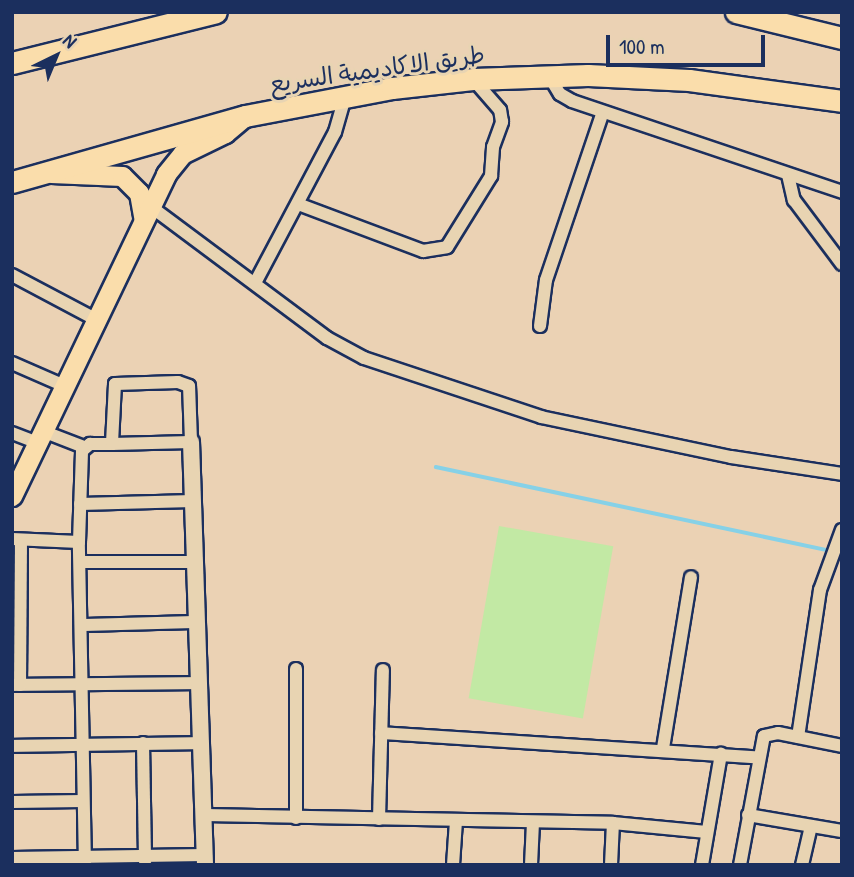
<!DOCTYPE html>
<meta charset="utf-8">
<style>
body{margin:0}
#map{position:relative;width:854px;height:877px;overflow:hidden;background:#ebd2b4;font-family:"Patrick Hand","Playpen Sans Arabic",sans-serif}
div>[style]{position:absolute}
.green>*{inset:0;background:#c2e9a4;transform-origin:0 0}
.stream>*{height:3.5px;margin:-1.75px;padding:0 1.75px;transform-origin:1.75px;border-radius:1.75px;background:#86d1e7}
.roads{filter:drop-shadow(2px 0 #1b2f5e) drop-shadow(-2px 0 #1b2f5e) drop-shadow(0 2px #1b2f5e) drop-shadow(0 -2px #1b2f5e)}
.minor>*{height:12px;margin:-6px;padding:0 6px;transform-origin:6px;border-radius:6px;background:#e8d4b2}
.tertiary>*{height:16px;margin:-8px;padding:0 8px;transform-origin:8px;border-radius:8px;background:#e8d4b2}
.primary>*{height:19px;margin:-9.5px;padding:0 9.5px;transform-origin:9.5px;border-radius:9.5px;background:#faddab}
.trunk>*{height:21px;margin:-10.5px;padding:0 10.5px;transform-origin:10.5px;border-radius:10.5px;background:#faddab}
span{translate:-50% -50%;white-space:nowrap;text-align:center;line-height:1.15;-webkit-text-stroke:6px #e8d4b2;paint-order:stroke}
.street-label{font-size:24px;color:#1b2f5e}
.frame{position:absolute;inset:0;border:14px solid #1b2f5e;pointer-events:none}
.north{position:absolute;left:21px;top:21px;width:70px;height:70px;-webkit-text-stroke:5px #e8d4b2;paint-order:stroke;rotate:43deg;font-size:19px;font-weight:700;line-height:28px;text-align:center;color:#1b2f5e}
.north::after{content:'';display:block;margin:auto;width:24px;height:32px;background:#1b2f5e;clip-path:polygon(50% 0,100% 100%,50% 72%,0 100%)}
.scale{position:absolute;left:606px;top:35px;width:159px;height:32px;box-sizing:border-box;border:4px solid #1b2f5e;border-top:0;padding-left:9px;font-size:21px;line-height:24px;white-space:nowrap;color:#1b2f5e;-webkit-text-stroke:5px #e8d4b2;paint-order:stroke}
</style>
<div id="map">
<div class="green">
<div style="left:499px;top:526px;width:116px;height:175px;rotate:10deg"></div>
</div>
<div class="stream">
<div style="left:436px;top:467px;width:403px;rotate:12deg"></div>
</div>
<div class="roads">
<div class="minor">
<div style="left:549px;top:76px;width:21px;rotate:59deg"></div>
<div style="left:560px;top:94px;width:14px;rotate:30deg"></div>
<div style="left:572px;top:101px;width:285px;rotate:18.6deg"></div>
<div style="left:788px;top:175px;width:26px;rotate:77deg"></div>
<div style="left:794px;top:200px;width:80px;rotate:53.1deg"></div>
<div style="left:298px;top:204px;width:134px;rotate:20.6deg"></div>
<div style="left:423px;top:251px;width:24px;rotate:-9deg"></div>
<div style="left:447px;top:247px;width:84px;rotate:-58.2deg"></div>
<div style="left:491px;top:176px;width:29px;rotate:-86deg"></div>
<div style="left:493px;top:147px;width:27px;rotate:-70deg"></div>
<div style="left:502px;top:122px;width:12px;rotate:-99deg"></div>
<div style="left:500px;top:110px;width:41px;rotate:-131.1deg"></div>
<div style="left:150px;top:206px;width:221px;rotate:36.7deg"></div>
<div style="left:327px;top:338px;width:42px;rotate:28.4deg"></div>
<div style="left:364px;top:358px;width:187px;rotate:18.4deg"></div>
<div style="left:541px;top:417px;width:194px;rotate:11.9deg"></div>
<div style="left:731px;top:457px;width:112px;rotate:8.7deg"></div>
<div style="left:12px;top:275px;width:98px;rotate:27.9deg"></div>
<div style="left:255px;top:283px;width:171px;rotate:-62.1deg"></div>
<div style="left:335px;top:132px;width:36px;rotate:-74deg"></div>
<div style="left:540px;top:326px;width:46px;rotate:-82.6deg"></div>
<div style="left:546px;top:280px;width:177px;rotate:-71.3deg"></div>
<div style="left:12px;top:363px;width:60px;rotate:23.6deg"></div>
<div style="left:45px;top:432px;width:42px;rotate:21deg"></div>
<div style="left:12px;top:433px;width:30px;rotate:21deg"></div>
<div style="left:80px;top:504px;width:113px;rotate:-1.5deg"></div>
<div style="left:12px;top:539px;width:67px;rotate:2.6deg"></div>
<div style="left:80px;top:562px;width:115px"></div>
<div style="left:81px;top:625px;width:116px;rotate:-1.5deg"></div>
<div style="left:12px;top:685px;width:187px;rotate:-0.6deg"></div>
<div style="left:20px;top:685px;width:145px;rotate:-89.6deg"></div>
<div style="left:381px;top:733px;width:376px;rotate:3.7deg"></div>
<div style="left:798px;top:737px;width:149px;rotate:-81.5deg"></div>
<div style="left:820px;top:590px;width:64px;rotate:-69.9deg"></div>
<div style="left:143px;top:743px;width:119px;rotate:89deg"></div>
<div style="left:12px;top:746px;width:189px;rotate:-0.9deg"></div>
<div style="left:663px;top:748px;width:173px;rotate:-80.7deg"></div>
<div style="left:12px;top:802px;width:71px;rotate:-0.8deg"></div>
<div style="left:205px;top:815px;width:408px;rotate:1.1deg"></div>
<div style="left:613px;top:823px;width:94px;rotate:5.5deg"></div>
<div style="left:748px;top:815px;width:95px;rotate:9.7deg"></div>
<div style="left:296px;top:818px;width:149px;rotate:-90deg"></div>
<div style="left:379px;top:819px;width:149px;rotate:-88.5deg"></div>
<div style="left:12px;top:858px;width:193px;rotate:-0.9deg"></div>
<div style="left:85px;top:865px;width:323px;rotate:-91.1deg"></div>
<div style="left:79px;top:542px;width:91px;rotate:-88.1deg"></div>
<div style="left:82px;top:451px;width:11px;rotate:-41deg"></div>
<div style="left:90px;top:444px;width:22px"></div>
<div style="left:112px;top:444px;width:79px;rotate:-1.5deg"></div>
<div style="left:191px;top:442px;width:56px;rotate:-92deg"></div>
<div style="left:189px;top:386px;width:12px;rotate:-160deg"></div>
<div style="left:178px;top:382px;width:63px;rotate:178.2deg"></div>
<div style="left:115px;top:384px;width:60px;rotate:92.9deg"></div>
<div style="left:453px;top:865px;width:44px;rotate:-86.1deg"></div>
<div style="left:531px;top:865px;width:43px;rotate:-87.3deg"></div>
<div style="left:611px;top:865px;width:42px;rotate:-87.3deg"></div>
<div style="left:702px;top:865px;width:113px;rotate:-80.3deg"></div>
<div style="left:740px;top:865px;width:131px;rotate:-79.5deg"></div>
<div style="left:764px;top:736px;width:14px;rotate:-12deg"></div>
<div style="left:778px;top:733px;width:65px;rotate:11.5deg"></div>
<div style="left:802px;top:865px;width:40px;rotate:-77deg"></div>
</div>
<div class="tertiary">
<div style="left:191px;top:442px;width:423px;rotate:88.1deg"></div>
</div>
<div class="primary">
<div style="left:51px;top:173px;width:71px;rotate:2.4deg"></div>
<div style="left:122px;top:176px;width:24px;rotate:45deg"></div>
<div style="left:139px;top:193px;width:27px;rotate:80deg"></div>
<div style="left:12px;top:496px;width:357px;rotate:-64.4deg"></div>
<div style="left:166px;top:174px;width:26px;rotate:-51deg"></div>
<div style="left:182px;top:154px;width:48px;rotate:-26deg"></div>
<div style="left:225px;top:133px;width:26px;rotate:-40deg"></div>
</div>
<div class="trunk">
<div style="left:736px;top:12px;width:109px;rotate:13.8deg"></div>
<div style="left:12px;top:63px;width:210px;rotate:-14deg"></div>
<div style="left:12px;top:182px;width:242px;rotate:-15.8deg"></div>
<div style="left:245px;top:116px;width:150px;rotate:-10.8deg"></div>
<div style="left:392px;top:88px;width:81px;rotate:-6.3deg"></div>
<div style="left:473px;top:79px;width:115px;rotate:-2deg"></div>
<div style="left:588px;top:75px;width:101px;rotate:2.8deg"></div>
<div style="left:689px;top:80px;width:154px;rotate:7.8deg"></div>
</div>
</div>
<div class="street-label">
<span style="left:377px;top:69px;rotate:-8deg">طريق الاكاديمية السريع</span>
</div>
<div class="frame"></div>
<div class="north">N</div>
<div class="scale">100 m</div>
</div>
